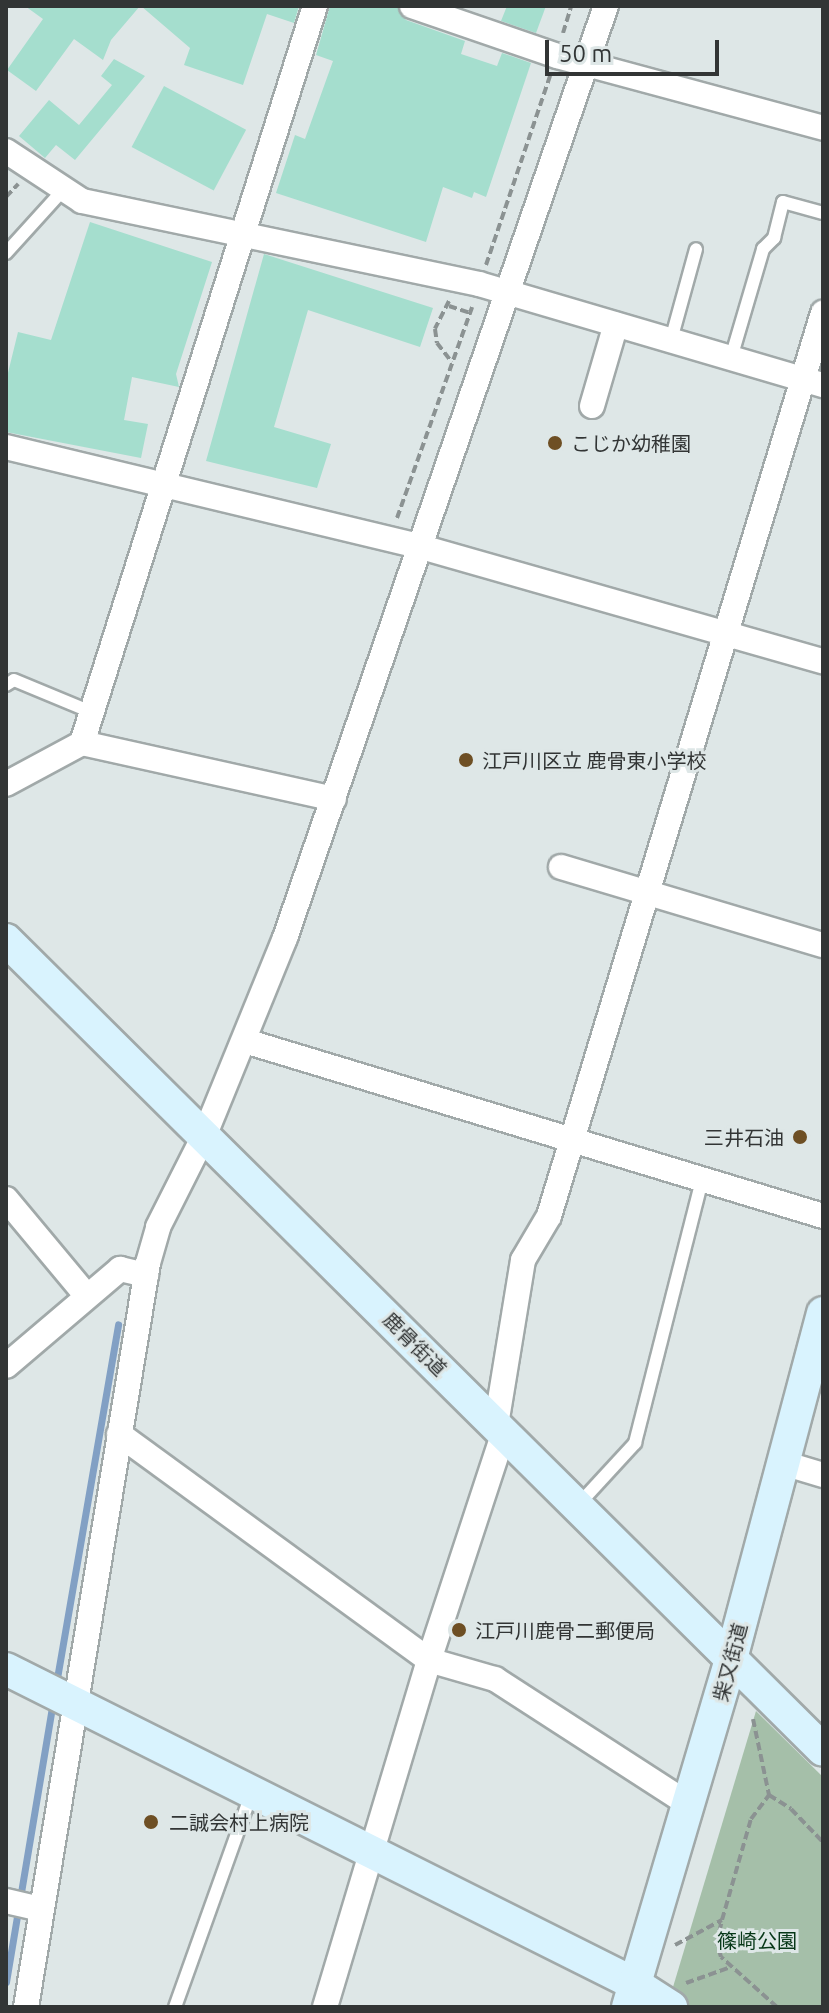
<!DOCTYPE html>
<meta charset="utf-8">
<style>
body{margin:0}
#map{position:relative;width:829px;height:2013px;overflow:hidden;background:#dee7e7;font-family:Ubuntu,"Noto Sans JP",sans-serif}
div>[style]{position:absolute}
.green>*{inset:0;background:#a5bfa9}
.stream>*{height:7px;margin:-3.5px;padding:0 3.5px;transform-origin:3.5px;border-radius:3.5px;background:#82a0c4}
.building>*{inset:0;background:#a5dece;transform-origin:0 0}
.path>*{height:4px;margin-top:-2px;transform-origin:0;background:repeating-linear-gradient(90deg,#8b9292 0 8px,transparent 0 12px)}
.roads{filter:drop-shadow(2px 0 #a1a9a9) drop-shadow(-2px 0 #a1a9a9) drop-shadow(0 2px #a1a9a9) drop-shadow(0 -2px #a1a9a9)}
.lane>*{height:12px;margin:-6px;padding:0 6px;transform-origin:6px;border-radius:6px;background:#fff}
.street>*{height:24px;margin:-12px;padding:0 12px;transform-origin:12px;border-radius:12px;background:#fff}
.secondary>*{height:32px;margin:-16px;padding:0 16px;transform-origin:16px;border-radius:16px;background:#d9f3fe}
.dots>*{width:22px;height:22px;translate:-50% -50%;box-sizing:border-box;border:4px solid #dee7e7;border-radius:50%}
span{translate:-50% -50%;white-space:nowrap;text-align:center;line-height:1.15;-webkit-text-stroke:6px #dee7e7;paint-order:stroke}
.poi-label{font-size:20px;color:#323535}
.left{translate:0 -50%;text-align:left}
.right{translate:-100% -50%;text-align:right}
.street-label{font-size:20px;color:#323535}
.park-label{font-size:20px;color:#073718}
.frame{position:absolute;inset:0;border:8px solid #323535;pointer-events:none}
.scale{position:absolute;left:545px;top:40px;width:174px;height:36px;box-sizing:border-box;border:4px solid #323535;border-top:0;padding-left:10px;font-size:24px;line-height:28px;white-space:nowrap;color:#323535;-webkit-text-stroke:6px #dee7e7;paint-order:stroke}
</style>
<div id="map">
<div class="green">
<div style="clip-path:polygon(756px 1711px,823px 1777px,823px 2007px,667px 2007px)"></div>
</div>
<div class="stream">
<div style="left:56px;top:1684px;width:365px;rotate:-80.2deg"></div>
<div style="left:6px;top:1982px;width:286px;rotate:-80.5deg"></div>
</div>
<div class="building">
<div style="clip-path:polygon(25px 6px,140px 6px,111px 40px,103px 60px,74px 39px,36px 91px,7px 70px,43px 19px)"></div>
<div style="clip-path:polygon(141px 6px,299px 6px,294px 23px,267px 14px,243px 85px,184px 65px,190px 48px)"></div>
<div style="clip-path:polygon(330px 6px,397px 6px,406px 20px,465px 41px,461px 54px,497px 66px,502px 53px,531px 63px,486px 197px,474px 192px,472px 198px,443px 187px,426px 242px,276px 193px,295px 135px,305px 139px,333px 61px,316px 55px)"></div>
<div style="clip-path:polygon(507px 6px,546px 6px,536px 33px,501px 21px)"></div>
<div style="clip-path:polygon(114px 59px,145px 76px,75px 160px,56px 145px,45px 158px,19px 136px,49px 100px,79px 125px,112px 85px,101px 76px)"></div>
<div style="left:164px;top:86px;width:93px;height:69px;rotate:28deg"></div>
<div style="clip-path:polygon(90px 222px,212px 262px,176px 374px,179px 387px,132px 377px,124px 420px,148px 424px,141px 458px,6px 432px,6px 381px,18px 332px,51px 340px)"></div>
<div style="clip-path:polygon(264px 254px,433px 308px,420px 347px,308px 310px,274px 427px,331px 444px,317px 488px,206px 461px)"></div>
</div>
<div class="path">
<div style="left:563px;top:33px;width:28px;rotate:-73deg"></div>
<div style="left:6px;top:197px;width:18px;rotate:-47deg"></div>
<div style="left:486px;top:265px;width:200px;rotate:-71.3deg"></div>
<div style="left:449px;top:301px;width:31px;rotate:117deg"></div>
<div style="left:435px;top:329px;width:14px;rotate:82deg"></div>
<div style="left:437px;top:343px;width:24px;rotate:52deg"></div>
<div style="left:449px;top:306px;width:22px;rotate:18deg"></div>
<div style="left:397px;top:518px;width:224px;rotate:-70.4deg"></div>
<div style="left:753px;top:1719px;width:78px;rotate:78.1deg"></div>
<div style="left:675px;top:1945px;width:53px;rotate:-28deg"></div>
<div style="left:686px;top:1983px;width:45px;rotate:-19.7deg"></div>
<div style="left:777px;top:2007px;width:75px;rotate:-138.2deg"></div>
<div style="left:721px;top:1957px;width:15px;rotate:-106deg"></div>
<div style="left:717px;top:1943px;width:24px;rotate:-78deg"></div>
<div style="left:722px;top:1920px;width:105px;rotate:-74deg"></div>
<div style="left:751px;top:1819px;width:30px;rotate:-53deg"></div>
<div style="left:769px;top:1795px;width:26px;rotate:32deg"></div>
<div style="left:791px;top:1809px;width:46px;rotate:45.9deg"></div>
</div>
<div class="roads">
<div class="lane">
<div style="left:6px;top:253px;width:86px;rotate:-47.8deg"></div>
<div style="left:671px;top:340px;width:94px;rotate:-74.6deg"></div>
<div style="left:731px;top:358px;width:114px;rotate:-73.6deg"></div>
<div style="left:763px;top:249px;width:16px;rotate:-45deg"></div>
<div style="left:774px;top:238px;width:37px;rotate:-76deg"></div>
<div style="left:783px;top:202px;width:41px;rotate:15.4deg"></div>
<div style="left:6px;top:685px;width:9px;rotate:-32deg"></div>
<div style="left:14px;top:680px;width:81px;rotate:22.5deg"></div>
<div style="left:579px;top:1504px;width:83px;rotate:-47.4deg"></div>
<div style="left:635px;top:1443px;width:270px;rotate:-75.7deg"></div>
<div style="left:175px;top:2007px;width:225px;rotate:-70.3deg"></div>
</div>
<div class="street">
<div style="left:412px;top:6px;width:153px;rotate:19deg"></div>
<div style="left:557px;top:56px;width:276px;rotate:15.1deg"></div>
<div style="left:6px;top:151px;width:91px;rotate:33.3deg"></div>
<div style="left:82px;top:201px;width:406px;rotate:11.8deg"></div>
<div style="left:479px;top:284px;width:359px;rotate:16.4deg"></div>
<div style="left:592px;top:406px;width:85px;rotate:-73.7deg"></div>
<div style="left:6px;top:447px;width:424px;rotate:13.5deg"></div>
<div style="left:418px;top:546px;width:421px;rotate:15.9deg"></div>
<div style="left:82px;top:743px;width:258px;rotate:12.5deg"></div>
<div style="left:6px;top:784px;width:86px;rotate:-28.3deg"></div>
<div style="left:82px;top:743px;width:773px;rotate:-72.46deg"></div>
<div style="left:561px;top:867px;width:273px;rotate:16.6deg"></div>
<div style="left:245px;top:1041px;width:604px;rotate:16.84deg"></div>
<div style="left:6px;top:1199px;width:125px;rotate:50.2deg"></div>
<div style="left:6px;top:1366px;width:150px;rotate:-40.4deg"></div>
<div style="left:120px;top:1269px;width:27px;rotate:13deg"></div>
<div style="left:496px;top:1425px;width:167px;rotate:-80.7deg"></div>
<div style="left:523px;top:1260px;width:51px;rotate:-59.4deg"></div>
<div style="left:549px;top:1216px;width:944px;rotate:-73.12deg"></div>
<div style="left:119px;top:1434px;width:384px;rotate:36.1deg"></div>
<div style="left:429px;top:1660px;width:69px;rotate:16.1deg"></div>
<div style="left:495px;top:1679px;width:232px;rotate:32.9deg"></div>
<div style="left:783px;top:1463px;width:42px;rotate:16.7deg"></div>
<div style="left:6px;top:1901px;width:35px;rotate:13deg"></div>
<div style="left:26px;top:2007px;width:754px;rotate:-80.69deg"></div>
<div style="left:148px;top:1263px;width:37px;rotate:-74deg"></div>
<div style="left:158px;top:1227px;width:104px;rotate:-63.2deg"></div>
<div style="left:205px;top:1134px;width:212px;rotate:-67.8deg"></div>
<div style="left:285px;top:938px;width:986px;rotate:-71deg"></div>
<div style="left:325px;top:2007px;width:362px;rotate:-73.3deg"></div>
<div style="left:429px;top:1660px;width:240px;rotate:-71.8deg"></div>
</div>
<div class="secondary">
<div style="left:6px;top:940px;width:1150px;rotate:44.75deg"></div>
<div style="left:6px;top:1669px;width:703px;rotate:26.6deg"></div>
<div style="left:635px;top:1984px;width:43px;rotate:32.6deg"></div>
<div style="left:628px;top:2007px;width:363px;rotate:-73.5deg"></div>
<div style="left:731px;top:1659px;width:358px;rotate:-75.1deg"></div>
</div>
</div>
<div class="dots">
<div style="left:555px;top:443px;background:#6e4f24"></div>
<div style="left:466px;top:760px;background:#6e4f24"></div>
<div style="left:800px;top:1137px;background:#6e4f24"></div>
<div style="left:459px;top:1630px;background:#6e4f24"></div>
<div style="left:151px;top:1822px;background:#6e4f24"></div>
</div>
<div class="poi-label">
<span class="left" style="left:571px;top:443px">こじか幼稚園</span>
<span class="left" style="left:482px;top:760px">江戸川区立 鹿骨東小学校</span>
<span class="right" style="left:784px;top:1137px">三井石油</span>
<span class="left" style="left:475px;top:1630px">江戸川鹿骨二郵便局</span>
<span class="left" style="left:169px;top:1822px">二誠会村上病院</span>
</div>
<div class="street-label">
<span style="left:415px;top:1344px;rotate:45deg">鹿骨街道</span>
<span style="left:730px;top:1662px;rotate:-75deg">柴又街道</span>
</div>
<div class="park-label">
<span style="left:757px;top:1940px">篠崎公園</span>
</div>
<div class="frame"></div>
<div class="scale">50 m</div>
</div>
